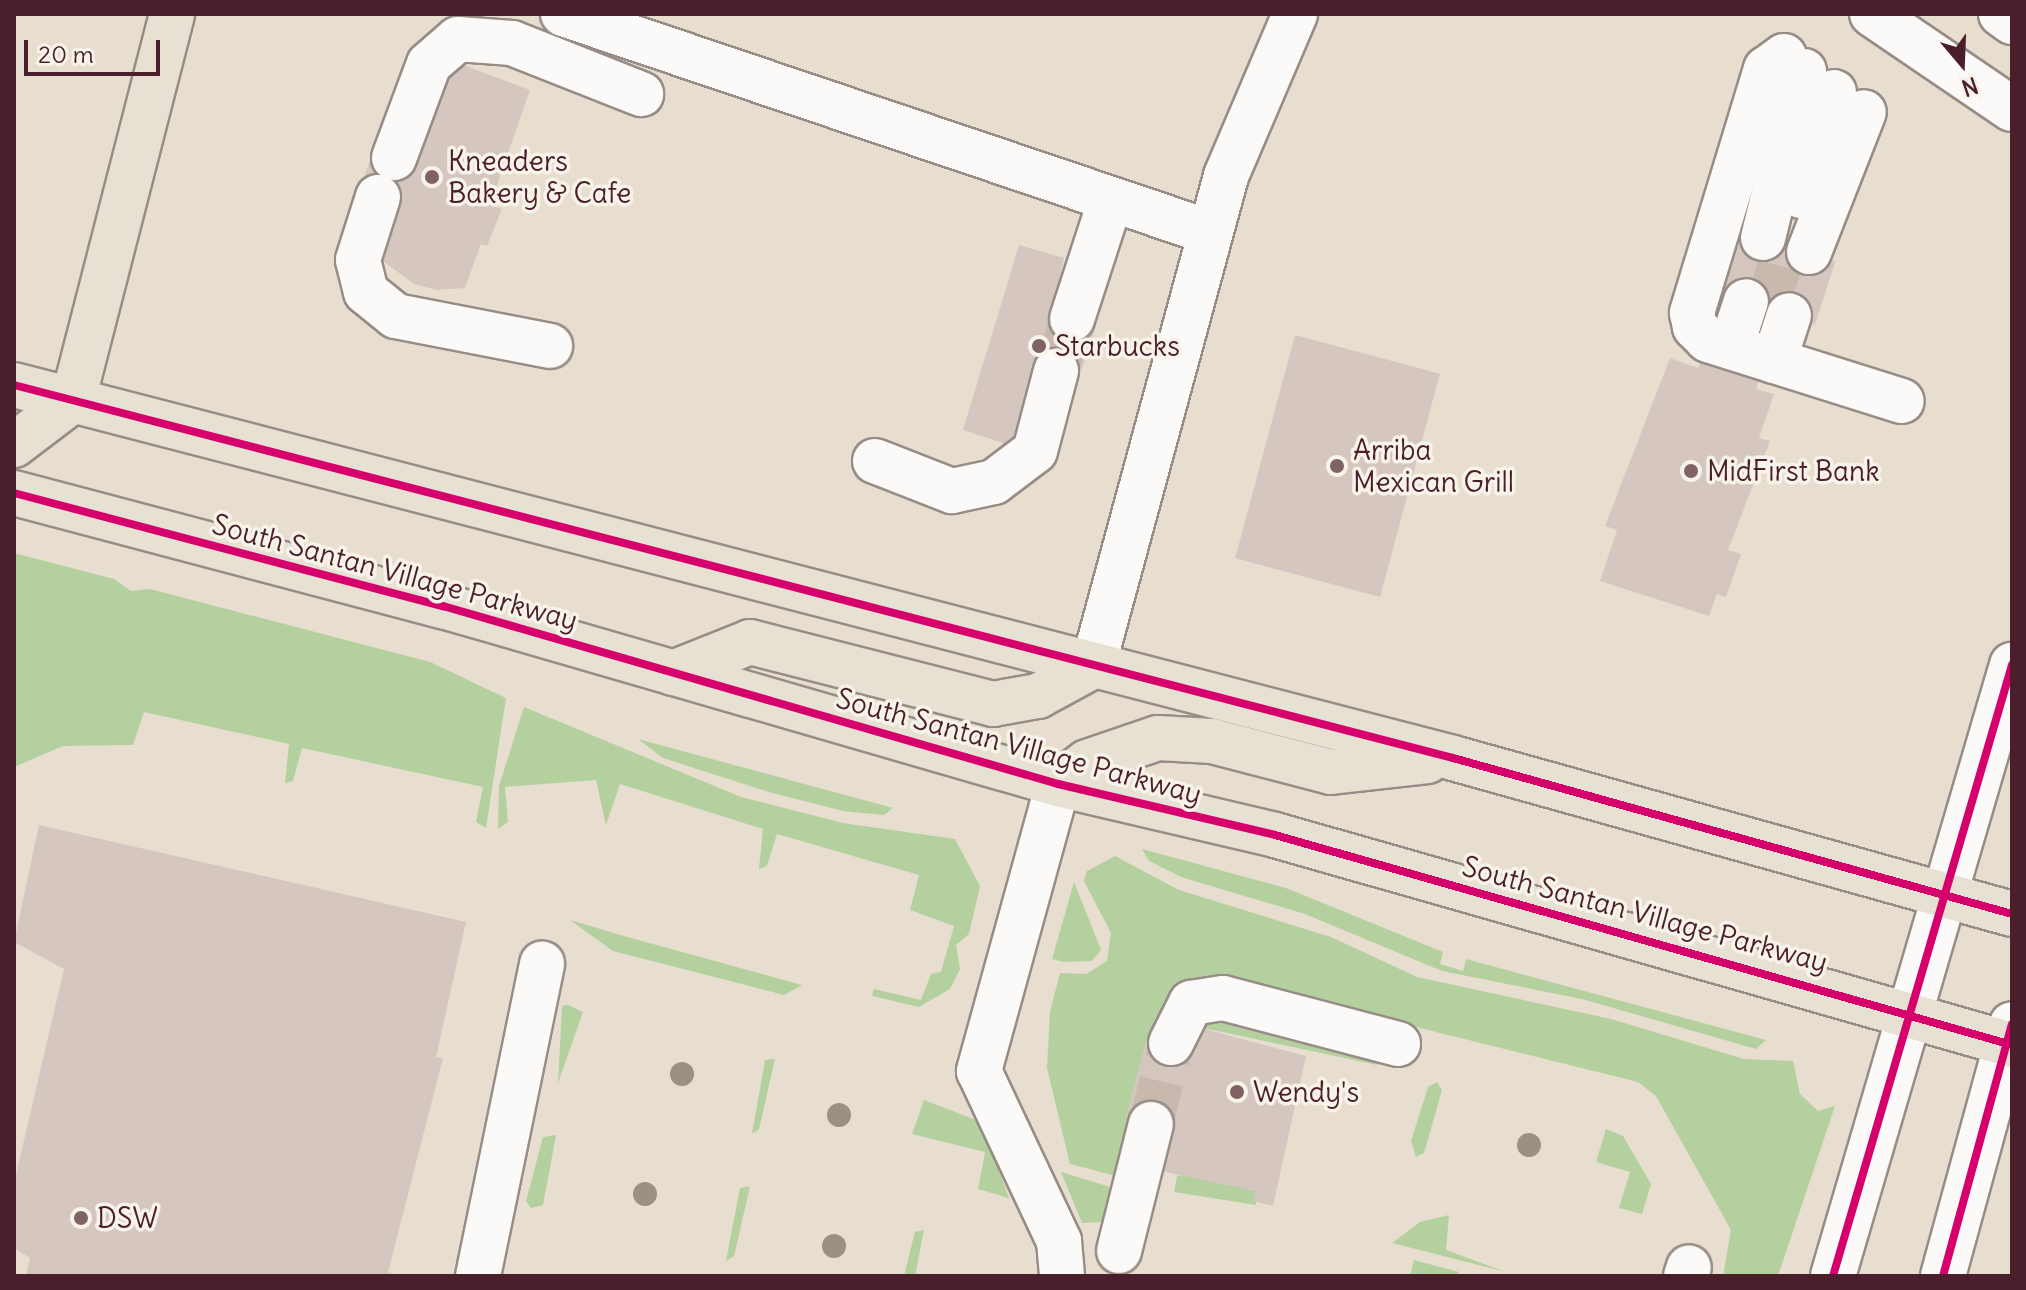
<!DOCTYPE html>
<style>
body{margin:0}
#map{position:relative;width:2026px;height:1290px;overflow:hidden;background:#e7decf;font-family:Delius,sans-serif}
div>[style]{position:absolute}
.green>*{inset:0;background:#b5d09f;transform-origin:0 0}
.building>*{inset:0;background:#d5c7c0;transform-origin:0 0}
.minor-tunnel>*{height:44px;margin-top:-22px;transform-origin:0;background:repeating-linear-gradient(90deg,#c8b8ae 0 44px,transparent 0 66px)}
.roads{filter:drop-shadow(2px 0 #978c86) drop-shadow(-2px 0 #978c86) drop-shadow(0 2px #978c86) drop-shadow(0 -2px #978c86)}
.minor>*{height:44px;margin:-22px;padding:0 22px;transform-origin:22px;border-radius:22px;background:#fbfaf8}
.major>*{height:44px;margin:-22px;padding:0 22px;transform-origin:22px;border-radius:22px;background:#e6e1d3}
.highway>*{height:44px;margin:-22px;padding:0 22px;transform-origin:22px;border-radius:22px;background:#e6e1d3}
.cycleway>*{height:8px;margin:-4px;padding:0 4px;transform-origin:4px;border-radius:4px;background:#d6006c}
.trees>*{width:24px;height:24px;margin:-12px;border-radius:50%;background:#9c9081}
.dots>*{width:22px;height:22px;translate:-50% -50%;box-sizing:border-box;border:4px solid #f7f3e8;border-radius:50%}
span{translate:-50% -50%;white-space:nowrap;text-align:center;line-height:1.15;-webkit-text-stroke:7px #f7f3e8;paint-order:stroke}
.poi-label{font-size:28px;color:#4a1f2b}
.left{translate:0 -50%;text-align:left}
.street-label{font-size:28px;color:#4a1f2b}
.frame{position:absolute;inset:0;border:16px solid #4a1f2b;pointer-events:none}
.north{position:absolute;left:1922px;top:24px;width:80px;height:80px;-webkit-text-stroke:6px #f7f3e8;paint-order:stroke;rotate:161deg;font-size:22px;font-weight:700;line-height:32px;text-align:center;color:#4a1f2b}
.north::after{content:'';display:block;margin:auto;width:28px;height:36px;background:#4a1f2b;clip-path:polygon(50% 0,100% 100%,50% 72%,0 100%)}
.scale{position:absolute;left:24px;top:40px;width:136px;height:36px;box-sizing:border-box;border:4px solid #4a1f2b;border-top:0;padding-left:10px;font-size:24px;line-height:28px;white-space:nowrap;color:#4a1f2b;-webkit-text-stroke:6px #f7f3e8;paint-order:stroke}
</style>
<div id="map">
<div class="green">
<div style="clip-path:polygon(14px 553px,114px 579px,131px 591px,150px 589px,430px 662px,506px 698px,486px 828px,476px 822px,483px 787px,302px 748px,293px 781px,285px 783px,289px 744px,144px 712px,133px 745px,63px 746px,14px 767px)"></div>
<div style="clip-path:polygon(524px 707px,741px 797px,843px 823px,955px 839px,980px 886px,969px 934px,956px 945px,960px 969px,950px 989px,919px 1007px,872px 996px,874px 989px,921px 1000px,931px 974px,941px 972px,954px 926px,910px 910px,919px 875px,777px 834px,767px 866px,759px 869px,763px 829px,620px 784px,606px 825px,596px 780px,505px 787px,508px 822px,498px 829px,499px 786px)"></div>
<div style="clip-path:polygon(638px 739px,893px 808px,884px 815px,843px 811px,769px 792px,663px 758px)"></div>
<div style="clip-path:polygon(1142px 849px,1286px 888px,1443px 952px,1440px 964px,1463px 971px,1466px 959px,1766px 1040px,1756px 1049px,1582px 999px,1442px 971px,1305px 914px,1181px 877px,1149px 861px)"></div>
<div style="clip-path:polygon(1115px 856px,1179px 890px,1331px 937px,1417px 977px,1611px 1019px,1744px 1059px,1793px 1061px,1800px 1094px,1818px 1111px,1835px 1106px,1778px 1276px,1723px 1276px,1731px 1230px,1656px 1096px,1638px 1082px,1218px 978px,1120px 1177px,1070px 1164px,1047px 1068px,1050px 1012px,1060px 973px,1086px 974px,1107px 961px,1111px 933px,1084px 881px,1087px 871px)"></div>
<div style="clip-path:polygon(1074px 882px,1101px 950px,1092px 961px,1064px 962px,1052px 959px)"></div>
<div style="clip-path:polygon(570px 920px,631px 938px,802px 985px,784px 995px,613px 951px)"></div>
<div style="clip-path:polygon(568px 1005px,583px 1012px,558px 1083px,562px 1006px)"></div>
<div style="left:1200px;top:1014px;width:184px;height:13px;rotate:12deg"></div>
<div style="clip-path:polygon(775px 1059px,759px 1129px,752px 1134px,765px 1060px)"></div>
<div style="clip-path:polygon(1437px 1082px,1442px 1090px,1424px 1153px,1416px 1157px,1411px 1141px,1428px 1087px)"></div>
<div style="clip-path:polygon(924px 1100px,981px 1122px,1009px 1198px,978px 1189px,985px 1152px,912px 1134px)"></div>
<div style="clip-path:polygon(1606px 1129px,1623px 1136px,1651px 1184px,1642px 1214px,1619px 1208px,1630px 1172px,1596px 1162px)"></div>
<div style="clip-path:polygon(556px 1135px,543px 1205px,531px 1208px,526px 1201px,543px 1137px)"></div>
<div style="clip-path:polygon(1061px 1172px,1117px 1189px,1105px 1222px,1082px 1223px)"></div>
<div style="clip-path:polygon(1189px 1174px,1256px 1191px,1256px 1205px,1174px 1192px,1177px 1176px)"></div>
<div style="clip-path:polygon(750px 1186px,734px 1256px,726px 1261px,740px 1188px)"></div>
<div style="clip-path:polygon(1449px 1215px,1446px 1250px,1506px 1272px,1392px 1243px,1420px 1222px)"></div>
<div style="clip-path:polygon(924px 1230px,915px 1276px,904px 1276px,915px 1232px)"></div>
<div style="clip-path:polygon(1414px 1260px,1459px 1272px,1458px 1276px,1410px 1276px)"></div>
</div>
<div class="building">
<div style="clip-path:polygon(453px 61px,530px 90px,490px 205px,502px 209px,487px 246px,481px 244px,465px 288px,437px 290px,414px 284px,380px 259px,401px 205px,359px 190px,374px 150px)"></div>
<div style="left:1727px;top:226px;width:114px;height:67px;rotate:18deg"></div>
<div style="clip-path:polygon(1019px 245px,1064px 258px,1052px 313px,1096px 326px,1079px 378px,1037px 366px,1012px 446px,963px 430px)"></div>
<div style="left:1295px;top:335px;width:150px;height:231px;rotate:15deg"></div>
<div style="clip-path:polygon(1703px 355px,1761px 374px,1756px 389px,1774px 394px,1759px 438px,1770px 441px,1728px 550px,1741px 554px,1726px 597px,1717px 594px,1709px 616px,1600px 581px,1617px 530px,1605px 526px,1670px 358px,1698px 368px)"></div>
<div style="clip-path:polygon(39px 825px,466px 922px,436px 1057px,443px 1058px,388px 1272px,402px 1276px,26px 1276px,30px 1258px,14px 1248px,14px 1183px,64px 969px,14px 942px)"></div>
<div style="clip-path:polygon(1197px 1027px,1306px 1056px,1273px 1206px,1253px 1201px,1256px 1191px,1151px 1169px,1169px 1129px,1126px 1117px,1147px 1038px,1191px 1049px)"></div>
</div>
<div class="minor-tunnel">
<div style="left:1767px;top:308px;width:67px;rotate:-73.5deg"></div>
<div style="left:1056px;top:371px;width:54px;rotate:-72.9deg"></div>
<div style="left:1151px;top:1124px;width:83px;rotate:-76.1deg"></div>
</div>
<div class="roads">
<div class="minor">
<div style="left:563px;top:14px;width:682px;rotate:18.65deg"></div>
<div style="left:1872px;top:14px;width:169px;rotate:34.2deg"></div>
<div style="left:2001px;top:14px;width:14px;rotate:36deg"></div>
<div style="left:1784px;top:56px;width:22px;rotate:144deg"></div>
<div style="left:1766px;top:69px;width:255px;rotate:106.9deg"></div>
<div style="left:1692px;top:313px;width:14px;rotate:78deg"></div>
<div style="left:1695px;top:327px;width:18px;rotate:45deg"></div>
<div style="left:1708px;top:340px;width:203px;rotate:17.5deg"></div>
<div style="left:394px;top:158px;width:100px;rotate:-69.6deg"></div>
<div style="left:429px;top:64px;width:38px;rotate:-41deg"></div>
<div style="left:458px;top:39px;width:54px;rotate:4.2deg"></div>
<div style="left:512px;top:43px;width:139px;rotate:21.6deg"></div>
<div style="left:1801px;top:196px;width:109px;rotate:-72.4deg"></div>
<div style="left:378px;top:197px;width:66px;rotate:107.6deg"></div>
<div style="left:358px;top:260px;width:33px;rotate:76deg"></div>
<div style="left:366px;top:292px;width:38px;rotate:39deg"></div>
<div style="left:396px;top:316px;width:157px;rotate:11deg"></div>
<div style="left:1763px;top:238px;width:172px;rotate:-76.2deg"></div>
<div style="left:1809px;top:252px;width:150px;rotate:-68.6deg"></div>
<div style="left:1072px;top:319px;width:126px;rotate:-72deg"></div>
<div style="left:1731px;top:347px;width:48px;rotate:-71.9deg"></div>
<div style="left:1774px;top:361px;width:48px;rotate:-71.9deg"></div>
<div style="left:875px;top:461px;width:83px;rotate:21.3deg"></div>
<div style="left:952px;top:491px;width:43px;rotate:-12.1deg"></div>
<div style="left:994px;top:482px;width:51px;rotate:-37.1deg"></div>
<div style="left:1035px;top:451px;width:83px;rotate:-75.3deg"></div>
<div style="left:1093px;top:666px;width:508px;rotate:-74.81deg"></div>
<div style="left:1226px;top:176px;width:176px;rotate:-66.9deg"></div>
<div style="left:1058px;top:784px;width:298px;rotate:105.4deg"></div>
<div style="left:979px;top:1071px;width:188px;rotate:64.8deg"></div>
<div style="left:1059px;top:1241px;width:35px;rotate:85deg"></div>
<div style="left:1171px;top:1043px;width:45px;rotate:-63.4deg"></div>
<div style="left:1191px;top:1003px;width:32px;rotate:-9deg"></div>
<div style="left:1223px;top:998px;width:181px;rotate:14.7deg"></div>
<div style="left:1119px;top:1251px;width:131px;rotate:-75.9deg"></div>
<div style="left:478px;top:1276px;width:319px;rotate:-78.4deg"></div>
<div style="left:1686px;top:1276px;width:9px;rotate:-72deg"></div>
<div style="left:1833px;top:1276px;width:637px;rotate:-73.67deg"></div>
<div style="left:1943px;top:1276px;width:261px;rotate:-74.7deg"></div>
</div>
<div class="major">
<div style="left:14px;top:385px;width:1487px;rotate:14.53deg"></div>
<div style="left:1453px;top:758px;width:580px;rotate:15.59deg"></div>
<div style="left:14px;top:493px;width:444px;rotate:14.8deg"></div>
<div style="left:443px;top:606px;width:640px;rotate:16.14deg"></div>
<div style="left:1058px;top:784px;width:223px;rotate:13.2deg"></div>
<div style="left:1275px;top:835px;width:766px;rotate:15.9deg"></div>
<div style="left:673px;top:673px;width:83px;rotate:-21.9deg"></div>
<div style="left:750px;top:642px;width:251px;rotate:14.3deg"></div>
<div style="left:993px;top:704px;width:46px;rotate:-10.1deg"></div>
<div style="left:1038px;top:696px;width:63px;rotate:-28.6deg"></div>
<div style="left:1058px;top:784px;width:36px;rotate:-37deg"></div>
<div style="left:1087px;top:762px;width:75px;rotate:-18.7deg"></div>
<div style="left:1158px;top:738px;width:54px;rotate:3.2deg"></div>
<div style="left:1212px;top:741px;width:123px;rotate:14.6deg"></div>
<div style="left:1331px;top:772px;width:97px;rotate:-6.5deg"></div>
</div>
<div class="highway">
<div style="left:14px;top:445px;width:74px;rotate:-37.3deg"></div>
<div style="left:73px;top:400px;width:398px;rotate:-75.6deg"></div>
</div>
</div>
<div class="cycleway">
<div style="left:14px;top:385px;width:1487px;rotate:14.53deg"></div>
<div style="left:1453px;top:758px;width:580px;rotate:15.59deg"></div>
<div style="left:14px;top:493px;width:444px;rotate:14.8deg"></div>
<div style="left:443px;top:606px;width:640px;rotate:16.14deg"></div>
<div style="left:1058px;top:784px;width:223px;rotate:13.2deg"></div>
<div style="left:1275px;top:835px;width:766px;rotate:15.9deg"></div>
<div style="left:1833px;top:1276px;width:637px;rotate:-73.67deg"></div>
<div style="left:1943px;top:1276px;width:261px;rotate:-74.7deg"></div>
</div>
<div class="trees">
<div style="left:682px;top:1074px"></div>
<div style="left:839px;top:1115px"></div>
<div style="left:1529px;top:1145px"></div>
<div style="left:645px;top:1194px"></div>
<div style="left:834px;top:1246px"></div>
</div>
<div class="dots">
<div style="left:432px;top:177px;background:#816264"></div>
<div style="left:1039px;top:346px;background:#816264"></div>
<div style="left:1337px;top:466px;background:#816264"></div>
<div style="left:1691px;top:471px;background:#816264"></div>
<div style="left:1237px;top:1092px;background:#816264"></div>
<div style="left:81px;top:1218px;background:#816264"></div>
</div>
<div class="poi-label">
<span class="left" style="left:448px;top:177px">Kneaders<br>Bakery &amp; Cafe</span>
<span class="left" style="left:1055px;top:346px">Starbucks</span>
<span class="left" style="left:1353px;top:466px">Arriba<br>Mexican Grill</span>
<span class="left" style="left:1707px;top:471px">MidFirst Bank</span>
<span class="left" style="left:1253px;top:1092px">Wendy's</span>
<span class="left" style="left:97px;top:1218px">DSW</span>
</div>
<div class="street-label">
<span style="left:395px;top:572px;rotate:15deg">South Santan Village Parkway</span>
<span style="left:1019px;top:746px;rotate:15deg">South Santan Village Parkway</span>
<span style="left:1645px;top:914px;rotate:15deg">South Santan Village Parkway</span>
</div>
<div class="frame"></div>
<div class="north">N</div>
<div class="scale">20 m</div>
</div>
